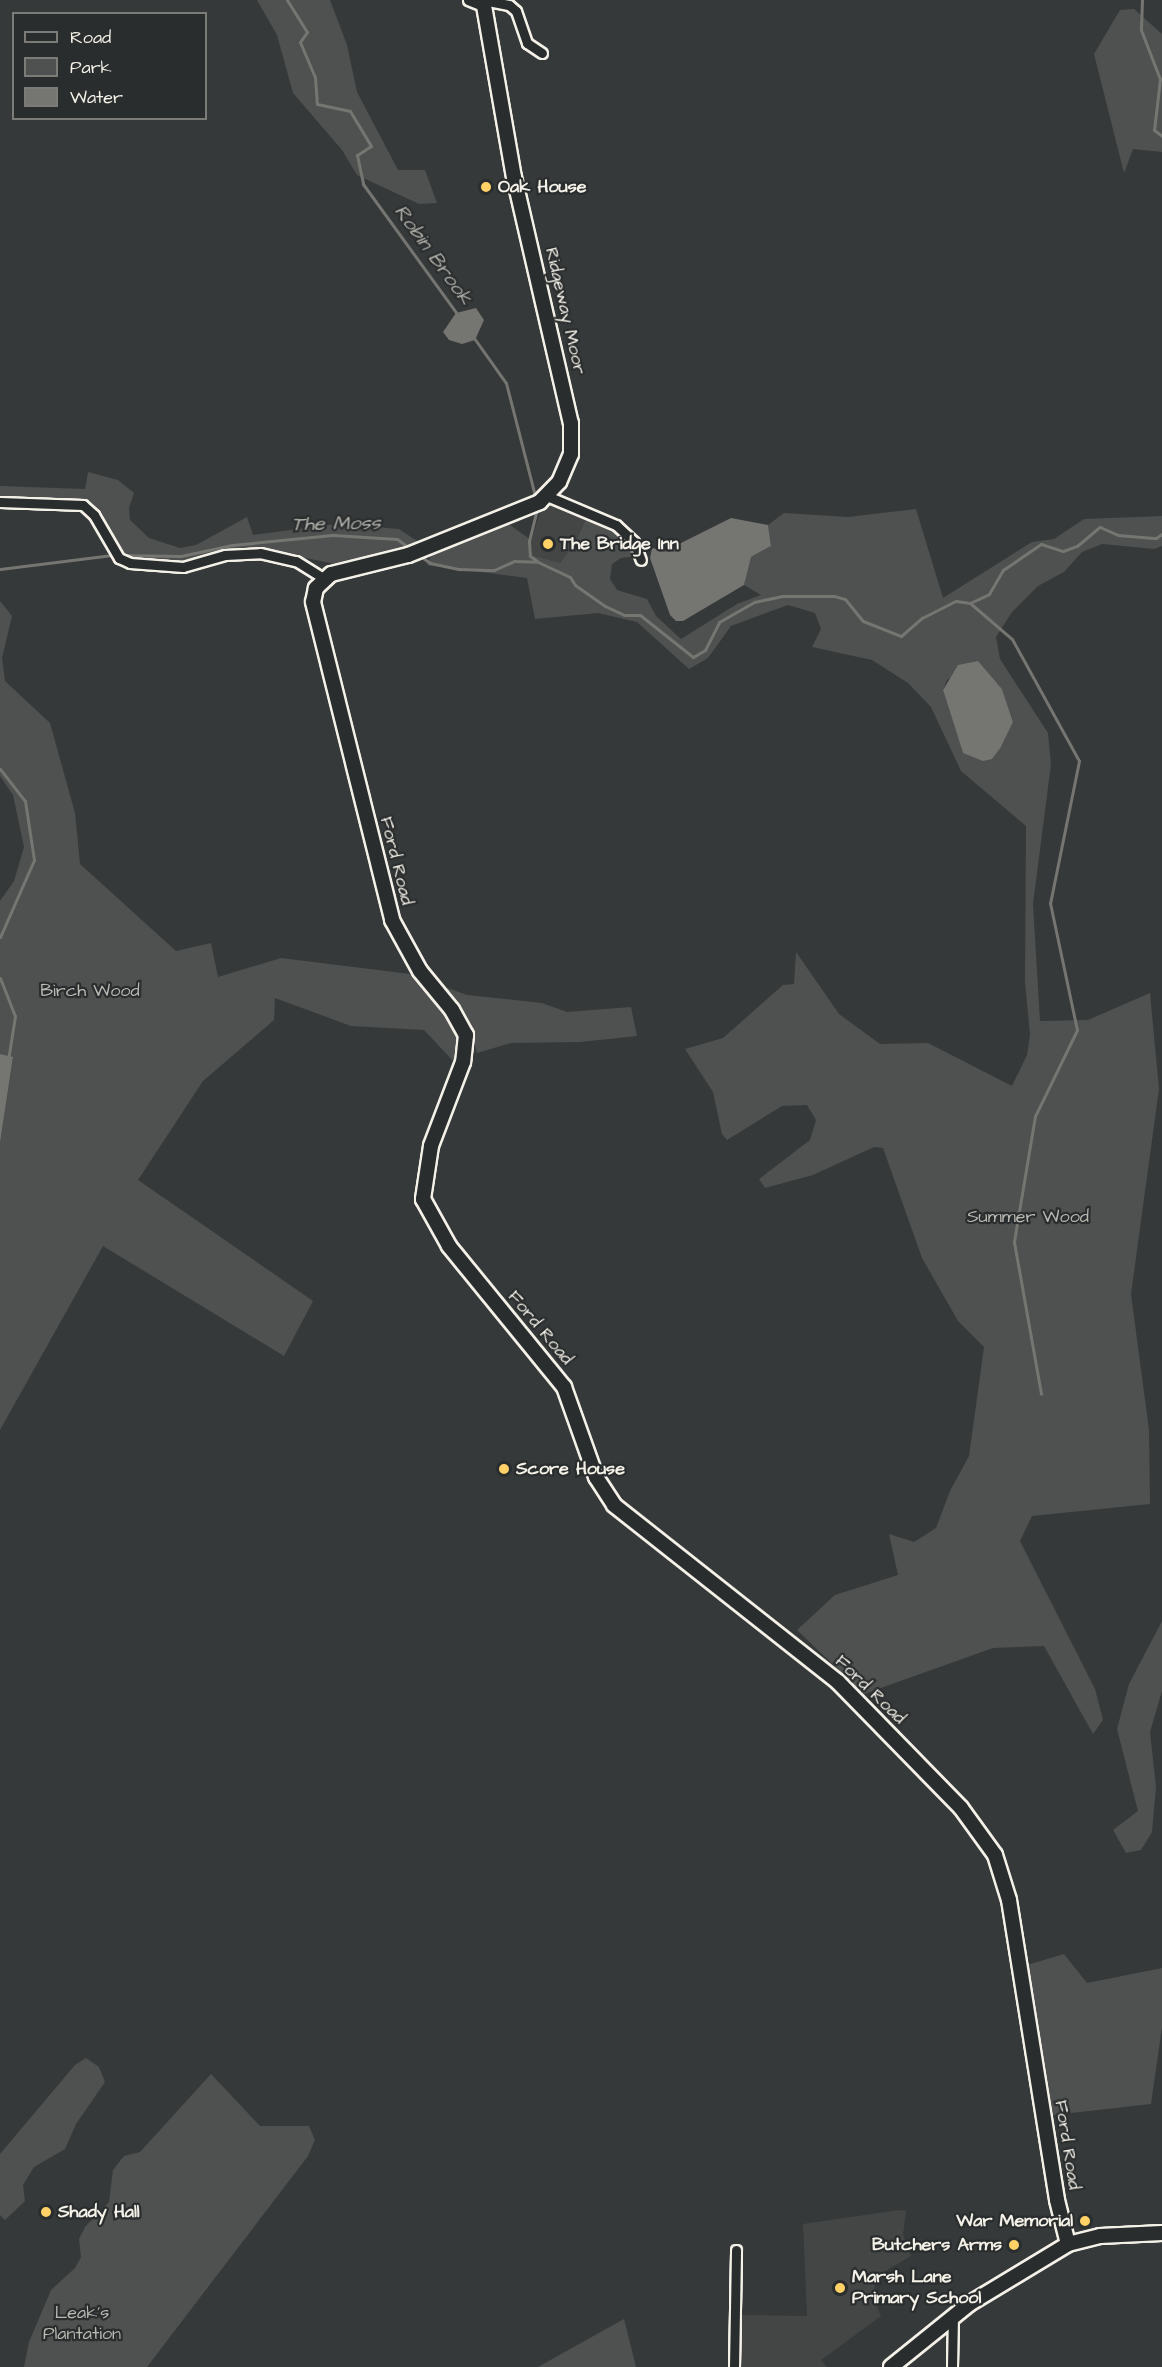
<!DOCTYPE html>
<style>
body{margin:0}
#map{position:relative;width:1162px;height:2367px;overflow:hidden;background:#363939;font-family:"Architects Daughter",sans-serif}
div>[style]{position:absolute}
.built>*{inset:0;background:#434645}
.green>*{inset:0;background:#4e514f}
.water>*{inset:0;background:#757572}
.stream>*{height:3px;margin:-1.5px;padding:0 1.5px;transform-origin:1.5px;border-radius:1.5px;background:#757572}
.roads{filter:drop-shadow(2px 0 #f4f1e8) drop-shadow(-2px 0 #f4f1e8) drop-shadow(0 2px #f4f1e8) drop-shadow(0 -2px #f4f1e8)}
.street>*{height:9px;margin:-4.5px;padding:0 4.5px;transform-origin:4.5px;border-radius:4.5px;background:#2a2d2e}
.secondary>*{height:14px;margin:-7px;padding:0 7px;transform-origin:7px;border-radius:7px;background:#2a2d2e}
.dots>*{width:16px;height:16px;translate:-50% -50%;box-sizing:border-box;border:3px solid #2a2d2e;border-radius:50%}
span{translate:-50% -50%;white-space:nowrap;text-align:center;line-height:1.15;-webkit-text-stroke:4.5px #2a2d2e;paint-order:stroke}
.poi-label{font-size:18px;color:#f4f1e8;font-weight:700}
.left{translate:0 -50%;text-align:left}
.right{translate:-100% -50%;text-align:right}
.street-label{font-size:18px;color:#f4f1e8}
.park-label{font-size:18px;color:#bab9b2}
.water-label{font-size:20px;color:#b4b3ad;font-style:italic}
.legend{position:absolute;left:12px;top:12px;width:195px;height:108px;box-sizing:border-box;background:#2a2d2e;border:2px solid #7b7b78;margin:0;padding:8px 10px;list-style:none;font-size:18px;color:#f4f1e8}
.legend li{display:flex;align-items:center;gap:12px;height:30px}
.legend b{width:30px;border:2px solid #7b7b78}
</style>
<div id="map">
<div class="built">
<div style="clip-path:polygon(548px 503px,586px 519px,576px 541px,560px 563px,531px 555px,531px 540px,540px 513px,548px 509px)"></div>
<div style="clip-path:polygon(899px 2210px,906px 2211px,903px 2235px,911px 2256px,875px 2277px,874px 2300px,881px 2316px,821px 2360px,827px 2367px,741px 2367px,741px 2315px,807px 2316px,803px 2224px)"></div>
</div>
<div class="green">
<div style="clip-path:polygon(257px 0,330px 0,347px 45px,357px 92px,398px 170px,425px 170px,437px 203px,419px 204px,357px 175px,342px 150px,293px 93px,277px 35px)"></div>
<div style="clip-path:polygon(1134px 9px,1162px 34px,1162px 152px,1133px 149px,1124px 173px,1094px 54px,1120px 10px)"></div>
<div style="clip-path:polygon(88px 472px,118px 480px,134px 493px,129px 508px,130px 520px,149px 538px,180px 548px,196px 545px,247px 517px,253px 535px,338px 524px,399px 529px,423px 545px,340px 565px,266px 550px,189px 562px,140px 561px,118px 549px,85px 503px,0 499px,0 486px,85px 489px)"></div>
<div style="clip-path:polygon(evenodd,916px 509px,943px 598px,1032px 542px,1054px 539px,1084px 519px,1162px 516px,1162px 546px,1154px 549px,1102px 544px,1082px 552px,1064px 572px,1038px 586px,1012px 612px,996px 637px,1000px 659px,1048px 733px,1051px 764px,1033px 904px,1040px 1021px,1088px 1020px,1150px 993px,1159px 1089px,1131px 1294px,1149px 1430px,1150px 1504px,1032px 1516px,1020px 1541px,1095px 1689px,1103px 1720px,1093px 1734px,1044px 1646px,993px 1648px,864px 1694px,797px 1630px,835px 1595px,898px 1575px,889px 1534px,914px 1542px,936px 1528px,950px 1491px,969px 1456px,984px 1347px,958px 1321px,922px 1258px,883px 1148px,874px 1147px,813px 1175px,765px 1188px,759px 1179px,810px 1140px,816px 1120px,807px 1105px,782px 1106px,727px 1140px,722px 1134px,713px 1092px,685px 1049px,723px 1038px,783px 985px,794px 984px,796px 952px,839px 1014px,880px 1044px,928px 1043px,1012px 1086px,1027px 1055px,1030px 1035px,1025px 982px,1026px 826px,961px 771px,931px 707px,908px 683px,872px 660px,812px 647px,821px 629px,815px 613px,788px 605px,731px 626px,708px 658px,689px 669px,637px 622px,598px 613px,535px 619px,527px 578px,427px 565px,433px 551px,506px 522px,531px 540px,531px 555px,560px 563px,576px 541px,586px 519px,602px 523px,626px 537px,636px 556px,621px 558px,612px 564px,610px 579px,617px 590px,647px 599px,656px 616px,681px 639px,737px 604px,761px 595px,744px 585px,746px 572px,751px 557px,771px 546px,768px 525px,784px 513px,848px 517px,916px 509px,978px 662px,1002px 689px,1013px 722px,1001px 747px,963px 753px,943px 690px,947px 680px,978px 662px)"></div>
<div style="clip-path:polygon(0 601px,12px 616px,2px 658px,5px 681px,50px 723px,75px 813px,80px 864px,176px 951px,211px 943px,218px 977px,281px 958px,410px 974px,448px 1014px,459px 1040px,455px 1063px,424px 1030px,351px 1026px,275px 998px,274px 1020px,203px 1081px,138px 1180px,313px 1301px,284px 1356px,103px 1246px,0 1430px,0 1143px,13px 1058px,0 1054px,0 901px,14px 881px,24px 847px,13px 795px,0 776px)"></div>
<div style="clip-path:polygon(436px 984px,467px 995px,542px 1003px,567px 1012px,631px 1007px,637px 1036px,580px 1042px,511px 1043px,477px 1053px,470px 1029px)"></div>
<div style="clip-path:polygon(1162px 1621px,1162px 1691px,1150px 1732px,1156px 1787px,1152px 1832px,1141px 1850px,1126px 1853px,1113px 1830px,1138px 1811px,1117px 1729px,1129px 1684px)"></div>
<div style="clip-path:polygon(1064px 1954px,1087px 1983px,1162px 1968px,1162px 2027px,1151px 2104px,1053px 2115px,1027px 1965px)"></div>
<div style="clip-path:polygon(86px 2058px,99px 2067px,105px 2082px,76px 2124px,65px 2149px,34px 2167px,23px 2185px,25px 2201px,5px 2220px,0 2215px,0 2154px,75px 2065px)"></div>
<div style="clip-path:polygon(211px 2074px,260px 2126px,309px 2126px,315px 2140px,308px 2156px,147px 2367px,24px 2367px,29px 2342px,51px 2290px,75px 2268px,81px 2257px,79px 2239px,85px 2227px,109px 2202px,113px 2170px,124px 2156px,140px 2152px)"></div>
<div style="clip-path:polygon(624px 2319px,636px 2367px,538px 2367px,588px 2339px)"></div>
</div>
<div class="water">
<div style="clip-path:polygon(476px 308px,484px 320px,475px 340px,462px 344px,449px 340px,443px 332px,456px 313px)"></div>
<div style="clip-path:polygon(731px 518px,768px 525px,771px 546px,751px 557px,744px 585px,683px 621px,676px 621px,670px 615px,650px 558px,652px 548px,665px 551px)"></div>
<div style="clip-path:polygon(978px 661px,1002px 689px,1013px 722px,1001px 747px,992px 759px,983px 761px,963px 753px,943px 690px,958px 665px)"></div>
<div style="clip-path:polygon(0 1054px,13px 1057px,0 1143px)"></div>
</div>
<div class="stream">
<div style="left:287px;top:0;width:38px;rotate:58deg"></div>
<div style="left:307px;top:32px;width:12px;rotate:125deg"></div>
<div style="left:300px;top:42px;width:38px;rotate:67deg"></div>
<div style="left:315px;top:77px;width:27px;rotate:86deg"></div>
<div style="left:317px;top:104px;width:34px;rotate:12deg"></div>
<div style="left:350px;top:111px;width:41px;rotate:59deg"></div>
<div style="left:371px;top:146px;width:17px;rotate:147deg"></div>
<div style="left:357px;top:155px;width:30px;rotate:78deg"></div>
<div style="left:363px;top:184px;width:162px;rotate:54.1deg"></div>
<div style="left:1142px;top:0;width:30px;rotate:92deg"></div>
<div style="left:1141px;top:30px;width:53px;rotate:68.8deg"></div>
<div style="left:1160px;top:79px;width:51px;rotate:96.7deg"></div>
<div style="left:1154px;top:130px;width:10px;rotate:37deg"></div>
<div style="left:474px;top:338px;width:55px;rotate:54.6deg"></div>
<div style="left:506px;top:383px;width:121px;rotate:75.6deg"></div>
<div style="left:419px;top:555px;width:14px;rotate:36deg"></div>
<div style="left:430px;top:563px;width:30px;rotate:12deg"></div>
<div style="left:459px;top:569px;width:35px;rotate:2deg"></div>
<div style="left:494px;top:570px;width:22px;rotate:-24deg"></div>
<div style="left:514px;top:561px;width:24px;rotate:2deg"></div>
<div style="left:538px;top:562px;width:35px;rotate:25deg"></div>
<div style="left:570px;top:577px;width:9px;rotate:58deg"></div>
<div style="left:575px;top:585px;width:37px;rotate:35deg"></div>
<div style="left:605px;top:606px;width:21px;rotate:25deg"></div>
<div style="left:624px;top:615px;width:16px"></div>
<div style="left:640px;top:615px;width:68px;rotate:38.4deg"></div>
<div style="left:693px;top:657px;width:14px;rotate:-30deg"></div>
<div style="left:705px;top:650px;width:31px;rotate:-63deg"></div>
<div style="left:719px;top:622px;width:40px;rotate:-29.7deg"></div>
<div style="left:754px;top:602px;width:29px;rotate:-12deg"></div>
<div style="left:782px;top:596px;width:52px"></div>
<div style="left:834px;top:596px;width:11px;rotate:15deg"></div>
<div style="left:845px;top:599px;width:28px;rotate:51deg"></div>
<div style="left:863px;top:621px;width:41px;rotate:21.5deg"></div>
<div style="left:901px;top:636px;width:28px;rotate:-41deg"></div>
<div style="left:922px;top:618px;width:38px;rotate:-27deg"></div>
<div style="left:956px;top:601px;width:14px;rotate:8deg"></div>
<div style="left:970px;top:603px;width:21px;rotate:-25deg"></div>
<div style="left:989px;top:594px;width:28px;rotate:-60deg"></div>
<div style="left:1003px;top:570px;width:46px;rotate:-34.4deg"></div>
<div style="left:1041px;top:544px;width:23px;rotate:18deg"></div>
<div style="left:1063px;top:551px;width:15px;rotate:-20deg"></div>
<div style="left:1077px;top:546px;width:30px;rotate:-40deg"></div>
<div style="left:1100px;top:527px;width:20px;rotate:24deg"></div>
<div style="left:1118px;top:535px;width:38px;rotate:5deg"></div>
<div style="left:1156px;top:538px;width:7px;rotate:-34deg"></div>
<div style="left:537px;top:561px;width:9px;rotate:-144deg"></div>
<div style="left:530px;top:556px;width:15px;rotate:-94deg"></div>
<div style="left:529px;top:541px;width:33px;rotate:-76deg"></div>
<div style="left:0;top:569px;width:113px;rotate:-7.1deg"></div>
<div style="left:112px;top:555px;width:69px;rotate:0.8deg"></div>
<div style="left:181px;top:556px;width:52px;rotate:-12.2deg"></div>
<div style="left:232px;top:545px;width:101px;rotate:-5.7deg"></div>
<div style="left:333px;top:535px;width:64px;rotate:3.6deg"></div>
<div style="left:397px;top:539px;width:17px;rotate:36deg"></div>
<div style="left:970px;top:603px;width:55px;rotate:40.6deg"></div>
<div style="left:1012px;top:639px;width:139px;rotate:61.2deg"></div>
<div style="left:1079px;top:761px;width:145px;rotate:101.5deg"></div>
<div style="left:1050px;top:903px;width:130px;rotate:78deg"></div>
<div style="left:1077px;top:1030px;width:96px;rotate:116deg"></div>
<div style="left:1035px;top:1116px;width:128px;rotate:99.5deg"></div>
<div style="left:1014px;top:1242px;width:154px;rotate:79.9deg"></div>
<div style="left:0;top:769px;width:41px;rotate:52deg"></div>
<div style="left:25px;top:801px;width:60px;rotate:81.3deg"></div>
<div style="left:34px;top:860px;width:84px;rotate:113.8deg"></div>
<div style="left:0;top:978px;width:41px;rotate:68.5deg"></div>
<div style="left:15px;top:1016px;width:45px;rotate:99deg"></div>
</div>
<div class="roads">
<div class="street">
<div style="left:468px;top:0;width:16px;rotate:22deg"></div>
<div style="left:483px;top:0;width:26px;rotate:11deg"></div>
<div style="left:509px;top:5px;width:9px;rotate:41deg"></div>
<div style="left:516px;top:11px;width:34px;rotate:71deg"></div>
<div style="left:527px;top:43px;width:18px;rotate:34deg"></div>
<div style="left:547px;top:496px;width:75px;rotate:22.8deg"></div>
<div style="left:616px;top:525px;width:25px;rotate:43deg"></div>
<div style="left:634px;top:542px;width:19px;rotate:69deg"></div>
<div style="left:0;top:502px;width:83px;rotate:2.1deg"></div>
<div style="left:83px;top:505px;width:15px;rotate:42deg"></div>
<div style="left:94px;top:515px;width:50px;rotate:59.8deg"></div>
<div style="left:119px;top:558px;width:12px;rotate:24deg"></div>
<div style="left:130px;top:563px;width:53px;rotate:4.3deg"></div>
<div style="left:183px;top:567px;width:44px;rotate:-15.9deg"></div>
<div style="left:225px;top:555px;width:35px;rotate:-3deg"></div>
<div style="left:260px;top:553px;width:37px;rotate:13deg"></div>
<div style="left:296px;top:561px;width:34px;rotate:32deg"></div>
<div style="left:734px;top:2367px;width:117px;rotate:-89deg"></div>
<div style="left:952px;top:2367px;width:51px;rotate:-88.9deg"></div>
</div>
<div class="secondary">
<div style="left:483px;top:0;width:180px;rotate:80.1deg"></div>
<div style="left:514px;top:177px;width:253px;rotate:77deg"></div>
<div style="left:571px;top:423px;width:31px;rotate:90deg"></div>
<div style="left:571px;top:454px;width:30px;rotate:113deg"></div>
<div style="left:559px;top:482px;width:28px;rotate:134deg"></div>
<div style="left:540px;top:502px;width:142px;rotate:158.1deg"></div>
<div style="left:408px;top:555px;width:79px;rotate:166.1deg"></div>
<div style="left:331px;top:574px;width:21px;rotate:137deg"></div>
<div style="left:316px;top:588px;width:14px;rotate:102deg"></div>
<div style="left:313px;top:602px;width:328px;rotate:76deg"></div>
<div style="left:392px;top:920px;width:58px;rotate:61.2deg"></div>
<div style="left:420px;top:971px;width:50px;rotate:50.6deg"></div>
<div style="left:452px;top:1010px;width:29px;rotate:61deg"></div>
<div style="left:466px;top:1035px;width:27px;rotate:96deg"></div>
<div style="left:463px;top:1062px;width:90px;rotate:110.9deg"></div>
<div style="left:431px;top:1146px;width:54px;rotate:98.6deg"></div>
<div style="left:423px;top:1199px;width:54px;rotate:61deg"></div>
<div style="left:449px;top:1246px;width:182px;rotate:50.8deg"></div>
<div style="left:564px;top:1387px;width:96px;rotate:70.4deg"></div>
<div style="left:596px;top:1477px;width:33px;rotate:57deg"></div>
<div style="left:614px;top:1505px;width:285px;rotate:38.3deg"></div>
<div style="left:838px;top:1682px;width:176px;rotate:45.7deg"></div>
<div style="left:961px;top:1808px;width:58px;rotate:54.1deg"></div>
<div style="left:995px;top:1855px;width:47px;rotate:72.7deg"></div>
<div style="left:1009px;top:1900px;width:304px;rotate:80.9deg"></div>
<div style="left:1057px;top:2200px;width:45px;rotate:76deg"></div>
<div style="left:891px;top:2367px;width:100px;rotate:-38.9deg"></div>
<div style="left:969px;top:2304px;width:116px;rotate:-31.2deg"></div>
<div style="left:1068px;top:2244px;width:33px;rotate:-14deg"></div>
<div style="left:1100px;top:2236px;width:62px;rotate:-2.8deg"></div>
</div>
</div>
<div class="dots">
<div style="left:486px;top:187px;background:#ffd166"></div>
<div style="left:548px;top:544px;background:#ffd166"></div>
<div style="left:504px;top:1469px;background:#ffd166"></div>
<div style="left:46px;top:2212px;background:#ffd166"></div>
<div style="left:1085px;top:2221px;background:#ffd166"></div>
<div style="left:1014px;top:2245px;background:#ffd166"></div>
<div style="left:840px;top:2288px;background:#ffd166"></div>
</div>
<div class="poi-label">
<span class="left" style="left:498px;top:187px">Oak House</span>
<span class="left" style="left:560px;top:544px">The Bridge Inn</span>
<span class="left" style="left:516px;top:1469px">Score House</span>
<span class="left" style="left:58px;top:2212px">Shady Hall</span>
<span class="right" style="left:1073px;top:2221px">War Memorial</span>
<span class="right" style="left:1002px;top:2245px">Butchers Arms</span>
<span class="left" style="left:852px;top:2288px">Marsh Lane<br>Primary School</span>
</div>
<div class="street-label">
<span style="left:565px;top:311px;rotate:77deg">Ridgeway Moor</span>
<span style="left:396px;top:861px;rotate:76deg">Ford Road</span>
<span style="left:540px;top:1328px;rotate:50deg">Ford Road</span>
<span style="left:870px;top:1690px;rotate:44deg">Ford Road</span>
<span style="left:1067px;top:2145px;rotate:81deg">Ford Road</span>
</div>
<div class="park-label">
<span style="left:90px;top:991px">Birch Wood</span>
<span style="left:1028px;top:1217px">Summer Wood</span>
<span style="left:82px;top:2324px">Leak's<br>Plantation</span>
</div>
<div class="water-label">
<span style="left:433px;top:255px;rotate:54deg">Robin Brook</span>
<span style="left:336px;top:524px;rotate:-1deg">The Moss</span>
</div>
<ul class="legend">
<li><b style="height:8px;background:#2a2d2e"></b>Road</li>
<li><b style="height:16px;background:#4e514f"></b>Park</li>
<li><b style="height:16px;background:#757572"></b>Water</li>
</ul>
</div>
